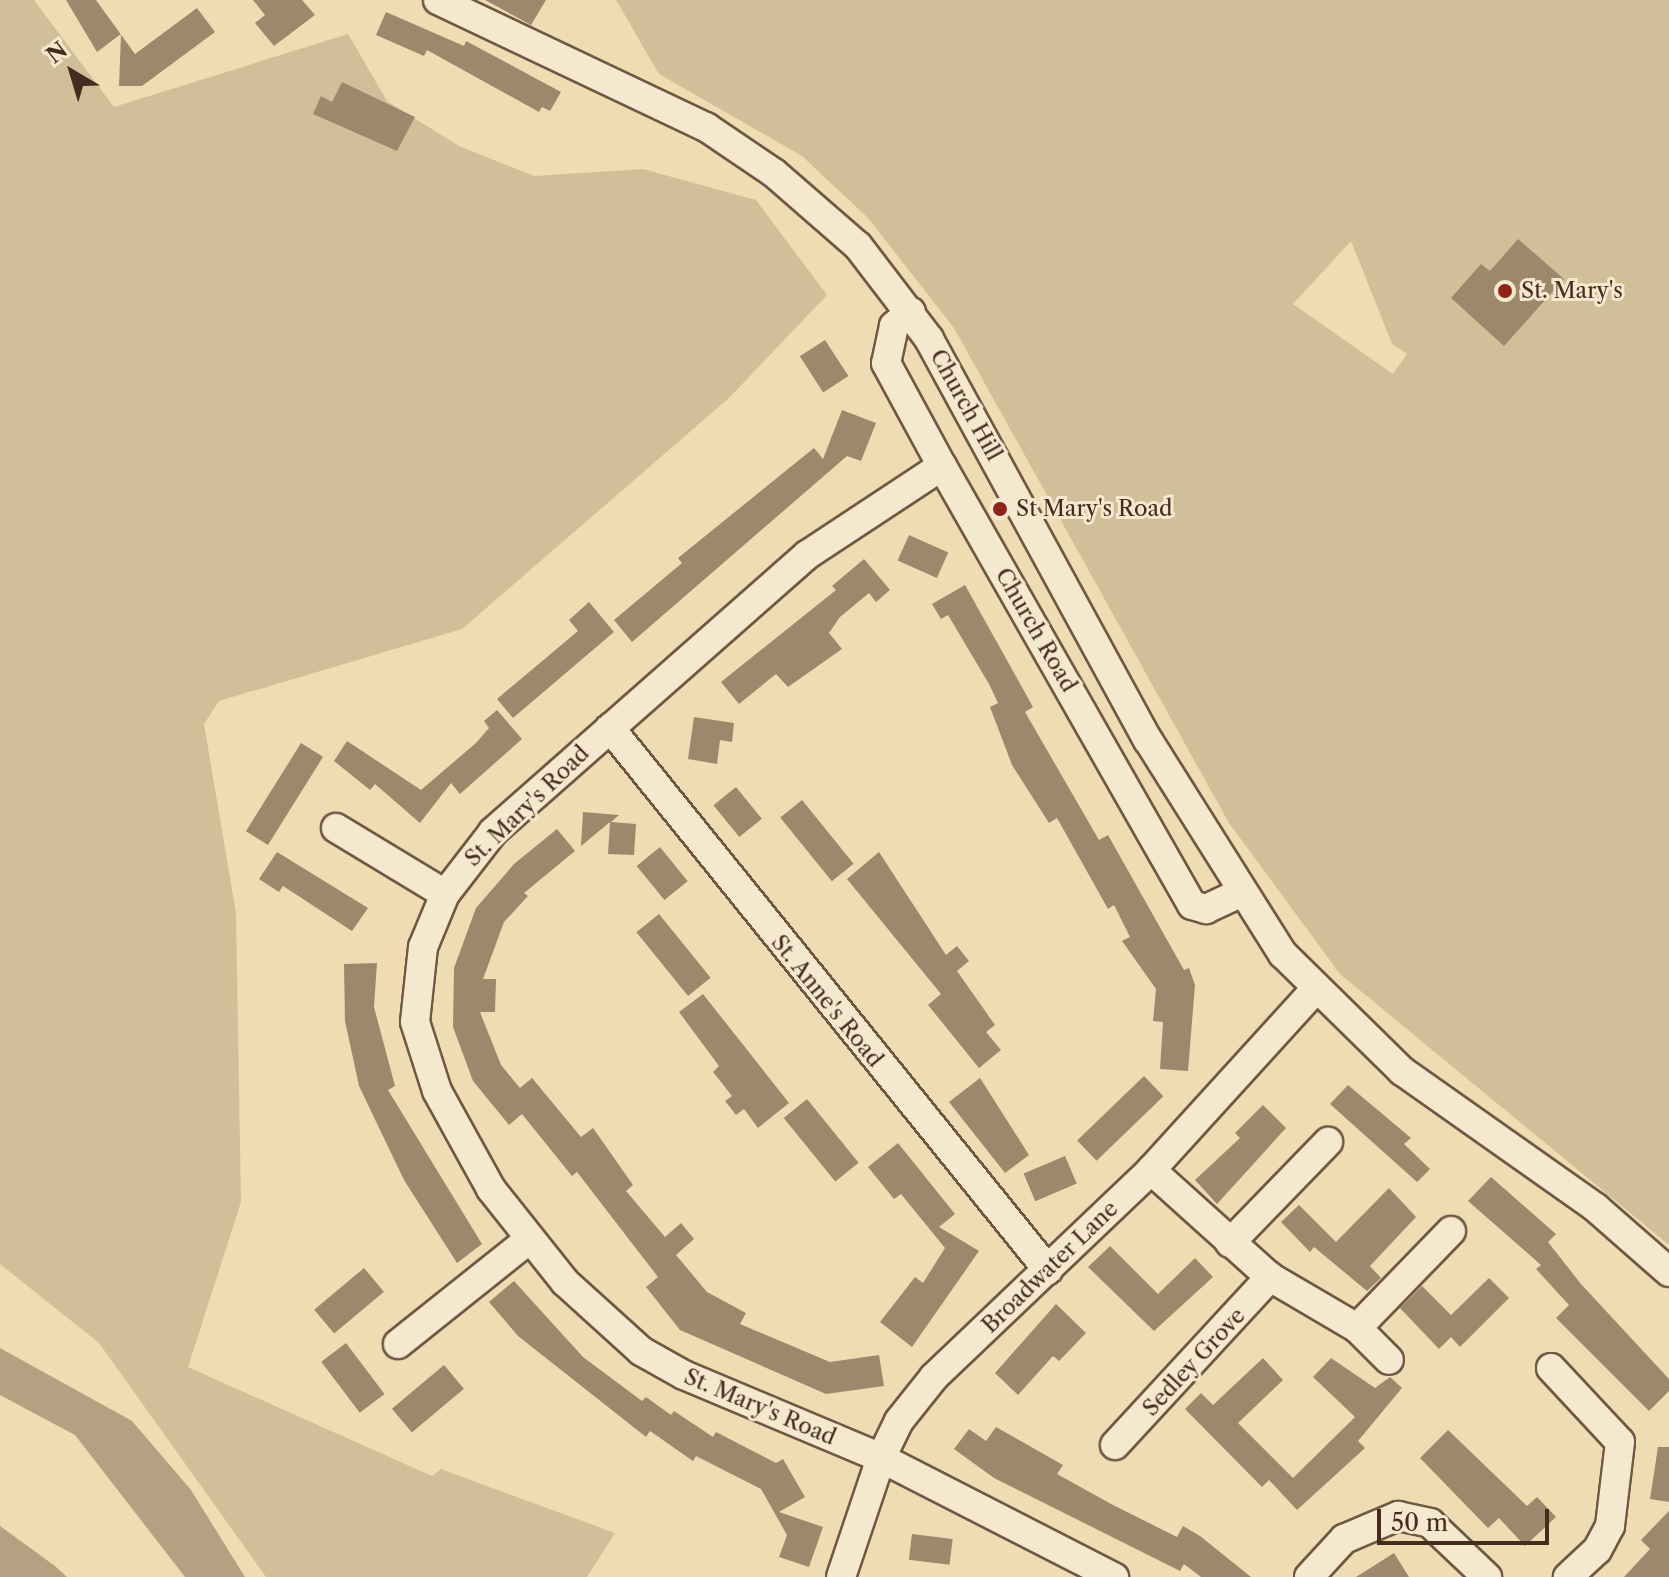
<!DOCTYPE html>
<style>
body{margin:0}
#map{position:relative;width:1669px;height:1577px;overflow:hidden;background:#eeddb3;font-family:"Libre Caslon Text",serif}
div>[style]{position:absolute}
.green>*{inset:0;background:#d1bf9a}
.water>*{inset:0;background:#b5a081}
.building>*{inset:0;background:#9d886c;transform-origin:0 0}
.roads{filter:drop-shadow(2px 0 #705844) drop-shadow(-2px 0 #705844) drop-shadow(0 2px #705844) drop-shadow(0 -2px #705844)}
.minor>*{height:28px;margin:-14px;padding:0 14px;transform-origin:14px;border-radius:14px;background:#f4e9ce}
.dots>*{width:22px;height:22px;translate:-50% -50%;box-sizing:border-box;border:4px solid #f4e9ce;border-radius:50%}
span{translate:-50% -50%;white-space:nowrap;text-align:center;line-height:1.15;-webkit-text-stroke:6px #f4e9ce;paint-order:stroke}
.poi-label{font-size:22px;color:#462b1f}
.left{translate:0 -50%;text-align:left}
.street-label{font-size:22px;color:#462b1f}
.north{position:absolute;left:32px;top:32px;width:80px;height:80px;-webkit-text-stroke:6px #f4e9ce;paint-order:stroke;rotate:322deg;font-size:22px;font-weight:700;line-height:32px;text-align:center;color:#462b1f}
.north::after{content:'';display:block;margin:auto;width:28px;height:36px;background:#462b1f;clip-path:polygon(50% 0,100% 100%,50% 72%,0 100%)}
.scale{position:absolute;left:1377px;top:1509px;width:172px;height:36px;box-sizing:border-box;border:4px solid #462b1f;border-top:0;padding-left:10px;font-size:24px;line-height:28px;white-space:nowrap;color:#462b1f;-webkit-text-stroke:6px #f4e9ce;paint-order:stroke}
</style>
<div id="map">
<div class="green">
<div style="clip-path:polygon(0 0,34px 0,114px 107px,348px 34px,387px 101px,459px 146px,534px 176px,643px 169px,756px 200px,827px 295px,729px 398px,462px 629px,219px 701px,204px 724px,236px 913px,241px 1202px,188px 1367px,432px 1476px,441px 1469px,615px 1533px,587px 1577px,266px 1577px,99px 1343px,0 1264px)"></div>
<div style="clip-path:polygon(evenodd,616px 0,1669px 0,1669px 1245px,1340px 974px,1229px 823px,954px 328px,868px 218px,802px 156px,659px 74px,616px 0,1351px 241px,1392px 344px,1407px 354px,1393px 374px,1293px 304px,1351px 241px)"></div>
</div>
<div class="water">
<div style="clip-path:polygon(0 1348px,132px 1421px,191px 1490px,245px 1577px,185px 1577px,75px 1435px,0 1395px)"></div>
<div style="clip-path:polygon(0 1526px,55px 1566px,67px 1577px,0 1577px)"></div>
</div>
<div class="building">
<div style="clip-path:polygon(66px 0,96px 0,135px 54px,197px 8px,215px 32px,142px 86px,119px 86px,121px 34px,97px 52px)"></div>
<div style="clip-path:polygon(253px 0,302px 0,315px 15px,274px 46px,255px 23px,265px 15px)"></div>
<div style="clip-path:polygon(485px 0,546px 0,531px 25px)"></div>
<div style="clip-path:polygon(386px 12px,464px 46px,466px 41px,561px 92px,550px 111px,542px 107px,539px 112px,427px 50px,424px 56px,376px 35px)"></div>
<div style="clip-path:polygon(342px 82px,415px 117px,397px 151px,313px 114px,321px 96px,332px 102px)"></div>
<div style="clip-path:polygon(1518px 239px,1564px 279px,1504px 346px,1451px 298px,1481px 264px,1490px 271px)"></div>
<div style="left:825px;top:340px;width:43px;height:30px;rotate:57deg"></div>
<div style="clip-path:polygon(842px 410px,876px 423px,861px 461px,847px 456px,632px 642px,614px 620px,682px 563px,678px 558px,814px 448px,823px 459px)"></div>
<div style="left:909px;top:535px;width:43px;height:28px;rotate:24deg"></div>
<div style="clip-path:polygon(864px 559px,890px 590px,876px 602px,869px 593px,840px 617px,829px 633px,842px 649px,788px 687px,776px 674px,739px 704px,721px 682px,836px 590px,832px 586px)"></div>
<div style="clip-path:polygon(965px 585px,1033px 707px,1025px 712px,1099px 840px,1108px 835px,1184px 970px,1189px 968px,1195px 985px,1188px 1071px,1160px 1069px,1163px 1022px,1153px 1021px,1156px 989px,1122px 941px,1130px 937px,1114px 905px,1108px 909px,1057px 818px,1049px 823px,1012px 765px,990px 707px,998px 703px,989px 684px,948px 615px,941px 619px,932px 604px)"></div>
<div style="clip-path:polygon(589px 602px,614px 632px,513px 718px,497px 699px,578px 631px,569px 620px)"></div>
<div style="clip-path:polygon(497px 710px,522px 739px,460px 794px,451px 783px,420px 823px,375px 784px,370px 790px,334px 761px,347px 741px,421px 790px,476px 743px,489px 728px,484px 721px)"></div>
<div style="clip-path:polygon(694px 717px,734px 723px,732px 742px,720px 740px,717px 764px,688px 759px)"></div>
<div style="left:301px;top:743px;width:26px;height:104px;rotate:32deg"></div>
<div style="left:736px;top:787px;width:41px;height:29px;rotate:51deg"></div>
<div style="left:802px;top:800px;width:82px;height:28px;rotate:51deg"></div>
<div style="clip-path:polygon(583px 812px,619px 815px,611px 822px,636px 824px,634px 855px,608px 854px,610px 822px,581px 846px)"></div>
<div style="clip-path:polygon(557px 829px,575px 851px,524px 893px,528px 896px,504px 922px,483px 979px,496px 979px,495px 1012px,480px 1012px,501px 1065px,520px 1088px,532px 1078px,581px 1137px,593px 1128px,633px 1185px,626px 1191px,665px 1237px,681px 1223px,694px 1239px,676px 1255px,707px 1292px,746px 1313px,740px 1324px,830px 1362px,879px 1355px,884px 1386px,826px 1394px,680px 1330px,646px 1287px,658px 1277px,577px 1172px,572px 1176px,522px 1114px,509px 1125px,473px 1081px,453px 1027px,454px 968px,476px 908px,514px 864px)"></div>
<div style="left:660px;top:847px;width:44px;height:30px;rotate:51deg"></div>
<div style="clip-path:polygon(277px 852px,368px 908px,352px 931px,283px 886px,279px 892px,259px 879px)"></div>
<div style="clip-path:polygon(879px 852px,946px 955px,957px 946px,969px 961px,957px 971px,995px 1025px,986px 1032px,1001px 1050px,979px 1068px,928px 1005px,941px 994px,847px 879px)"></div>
<div style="left:659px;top:914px;width:82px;height:29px;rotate:51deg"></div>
<div style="clip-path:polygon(377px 963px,374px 1007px,395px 1086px,388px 1090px,482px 1244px,457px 1263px,404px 1180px,359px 1086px,345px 1021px,344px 964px)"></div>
<div style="clip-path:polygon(703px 994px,789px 1103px,758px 1128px,744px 1109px,736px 1115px,725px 1101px,732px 1096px,713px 1072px,719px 1066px,679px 1012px)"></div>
<div style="left:1144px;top:1076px;width:28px;height:93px;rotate:46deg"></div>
<div style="clip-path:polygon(980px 1078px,1029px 1155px,1005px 1173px,949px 1102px)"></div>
<div style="clip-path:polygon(1348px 1085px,1411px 1138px,1404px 1144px,1430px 1169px,1417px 1182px,1330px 1104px)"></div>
<div style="left:807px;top:1099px;width:82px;height:30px;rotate:51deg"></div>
<div style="clip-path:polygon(1263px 1105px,1286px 1128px,1217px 1204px,1195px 1180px,1240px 1138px,1235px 1133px)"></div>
<div style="clip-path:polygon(898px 1143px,955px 1214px,939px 1227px,979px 1251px,912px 1347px,880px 1322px,915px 1277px,923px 1283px,945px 1248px,901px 1194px,894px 1199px,868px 1167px)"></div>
<div style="left:1065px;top:1156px;width:30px;height:45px;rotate:67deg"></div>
<div style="clip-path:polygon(1491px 1177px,1556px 1234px,1548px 1242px,1581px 1284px,1669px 1379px,1669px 1391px,1649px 1411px,1556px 1318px,1569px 1305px,1536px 1269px,1541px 1265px,1468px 1201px)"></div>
<div style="clip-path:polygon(1389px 1188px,1416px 1217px,1370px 1266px,1381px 1278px,1367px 1291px,1314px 1247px,1310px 1252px,1281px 1222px,1299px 1205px,1336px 1242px)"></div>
<div style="clip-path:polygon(1110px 1246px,1158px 1294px,1195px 1258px,1213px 1277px,1154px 1331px,1088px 1267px)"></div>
<div style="left:364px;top:1268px;width:31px;height:65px;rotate:50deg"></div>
<div style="clip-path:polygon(1489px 1278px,1509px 1298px,1460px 1347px,1451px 1337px,1439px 1349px,1400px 1308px,1422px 1286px,1451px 1315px)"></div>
<div style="clip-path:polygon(514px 1281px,583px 1357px,642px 1401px,646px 1397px,671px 1415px,674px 1411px,713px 1437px,716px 1432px,776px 1463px,783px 1459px,805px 1497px,779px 1512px,823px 1527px,809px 1567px,779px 1557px,787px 1535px,761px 1489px,696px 1456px,693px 1461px,650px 1431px,646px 1437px,518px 1336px,489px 1302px)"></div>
<div style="clip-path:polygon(1056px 1304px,1086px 1333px,1059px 1361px,1053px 1356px,1018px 1395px,995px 1373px)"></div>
<div style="left:346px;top:1343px;width:64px;height:31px;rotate:53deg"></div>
<div style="clip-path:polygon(1263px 1358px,1283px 1380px,1238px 1423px,1293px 1478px,1355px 1417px,1313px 1377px,1331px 1358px,1375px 1388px,1390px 1377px,1402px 1388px,1358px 1441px,1365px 1448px,1297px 1510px,1269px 1480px,1262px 1487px,1185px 1409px,1201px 1393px,1213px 1405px)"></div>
<div style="left:444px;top:1365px;width:31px;height:68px;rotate:50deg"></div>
<div style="clip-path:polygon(996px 1427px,1063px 1465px,1057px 1474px,1113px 1505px,1177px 1537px,1183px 1526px,1200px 1536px,1251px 1577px,1201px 1577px,1184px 1564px,1180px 1571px,994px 1478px,954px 1449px,969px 1429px,986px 1441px)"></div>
<div style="clip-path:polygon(1448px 1430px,1527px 1506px,1537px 1497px,1556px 1517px,1525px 1546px,1499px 1518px,1488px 1528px,1420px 1458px)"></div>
<div style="clip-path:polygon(1658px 1447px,1669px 1447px,1669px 1502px,1650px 1499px)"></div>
<div style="clip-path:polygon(1669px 1511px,1669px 1577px,1624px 1577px,1650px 1549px,1641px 1540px)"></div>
<div style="left:912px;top:1534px;width:41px;height:26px;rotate:7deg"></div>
<div style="clip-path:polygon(1394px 1553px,1409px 1577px,1356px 1577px)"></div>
</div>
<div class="roads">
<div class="minor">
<div style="left:438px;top:0;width:297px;rotate:25.4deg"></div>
<div style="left:706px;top:127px;width:82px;rotate:34.1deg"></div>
<div style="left:774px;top:173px;width:111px;rotate:41deg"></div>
<div style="left:858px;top:246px;width:117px;rotate:52.6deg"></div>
<div style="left:929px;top:339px;width:457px;rotate:61.4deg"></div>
<div style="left:1148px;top:740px;width:253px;rotate:57.8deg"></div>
<div style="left:1283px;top:954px;width:167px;rotate:44.5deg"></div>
<div style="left:1402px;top:1071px;width:237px;rotate:35.2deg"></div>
<div style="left:1596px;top:1208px;width:97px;rotate:41.2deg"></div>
<div style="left:911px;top:312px;width:22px;rotate:141deg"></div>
<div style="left:894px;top:326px;width:38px;rotate:102deg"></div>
<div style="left:886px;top:363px;width:117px;rotate:61.5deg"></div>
<div style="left:942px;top:466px;width:505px;rotate:60.34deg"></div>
<div style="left:1192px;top:905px;width:15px;rotate:16deg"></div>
<div style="left:1206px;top:909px;width:38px;rotate:-25deg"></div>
<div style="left:942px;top:466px;width:162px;rotate:146.6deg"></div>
<div style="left:807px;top:555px;width:419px;rotate:138.6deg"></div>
<div style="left:493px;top:832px;width:78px;rotate:127.7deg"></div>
<div style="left:445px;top:894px;width:57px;rotate:112.5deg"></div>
<div style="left:423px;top:947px;width:75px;rotate:96.1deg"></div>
<div style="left:415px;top:1022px;width:72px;rotate:72.3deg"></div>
<div style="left:437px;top:1091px;width:112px;rotate:61.1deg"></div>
<div style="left:491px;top:1189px;width:119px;rotate:51.5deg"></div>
<div style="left:565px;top:1282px;width:103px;rotate:42.2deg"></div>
<div style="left:641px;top:1351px;width:49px;rotate:29.2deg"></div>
<div style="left:684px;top:1375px;width:214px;rotate:22.8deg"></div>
<div style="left:881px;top:1458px;width:262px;rotate:27.1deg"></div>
<div style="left:610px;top:728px;width:697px;rotate:51.06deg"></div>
<div style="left:336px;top:828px;width:127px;rotate:31.2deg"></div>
<div style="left:1151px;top:1170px;width:160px;rotate:42deg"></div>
<div style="left:1270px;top:1277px;width:101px;rotate:30.4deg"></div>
<div style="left:1357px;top:1328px;width:45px;rotate:45deg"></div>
<div style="left:1230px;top:1243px;width:141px;rotate:-45.9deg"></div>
<div style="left:1357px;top:1328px;width:135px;rotate:-45.9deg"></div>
<div style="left:398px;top:1344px;width:165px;rotate:-38.6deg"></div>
<div style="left:1551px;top:1368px;width:101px;rotate:47deg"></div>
<div style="left:1620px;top:1442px;width:85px;rotate:96.8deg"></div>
<div style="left:1610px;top:1526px;width:27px;rotate:118deg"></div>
<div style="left:1597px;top:1550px;width:40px;rotate:137deg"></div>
<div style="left:1115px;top:1445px;width:229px;rotate:-47.3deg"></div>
<div style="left:841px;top:1577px;width:126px;rotate:-71.4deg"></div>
<div style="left:881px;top:1458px;width:41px;rotate:-64.1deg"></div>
<div style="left:899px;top:1421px;width:56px;rotate:-51.5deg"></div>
<div style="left:934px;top:1377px;width:300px;rotate:-43.6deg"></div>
<div style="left:1151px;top:1170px;width:242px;rotate:-47.7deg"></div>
<div style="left:1309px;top:1577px;width:52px;rotate:-47.4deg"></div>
<div style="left:1344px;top:1539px;width:59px;rotate:-23.1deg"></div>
<div style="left:1398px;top:1516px;width:33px;rotate:12deg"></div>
<div style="left:1430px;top:1523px;width:79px;rotate:43.5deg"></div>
</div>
</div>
<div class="dots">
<div style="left:1505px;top:291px;background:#8f2418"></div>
<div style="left:1000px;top:509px;background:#8f2418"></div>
</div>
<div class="poi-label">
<span class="left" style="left:1521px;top:291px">St. Mary's</span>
<span class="left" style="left:1016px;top:509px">St Mary's Road</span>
</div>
<div class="street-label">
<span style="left:966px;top:405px;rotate:61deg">Church Hill</span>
<span style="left:1036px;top:630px;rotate:60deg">Church Road</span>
<span style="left:527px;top:806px;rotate:-44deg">St. Mary's Road</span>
<span style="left:827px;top:1001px;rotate:51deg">St. Anne's Road</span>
<span style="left:1050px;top:1267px;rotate:-44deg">Broadwater Lane</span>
<span style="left:1194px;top:1362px;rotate:-47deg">Sedley Grove</span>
<span style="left:760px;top:1407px;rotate:23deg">St. Mary's Road</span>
</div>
<div class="north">N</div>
<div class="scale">50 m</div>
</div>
